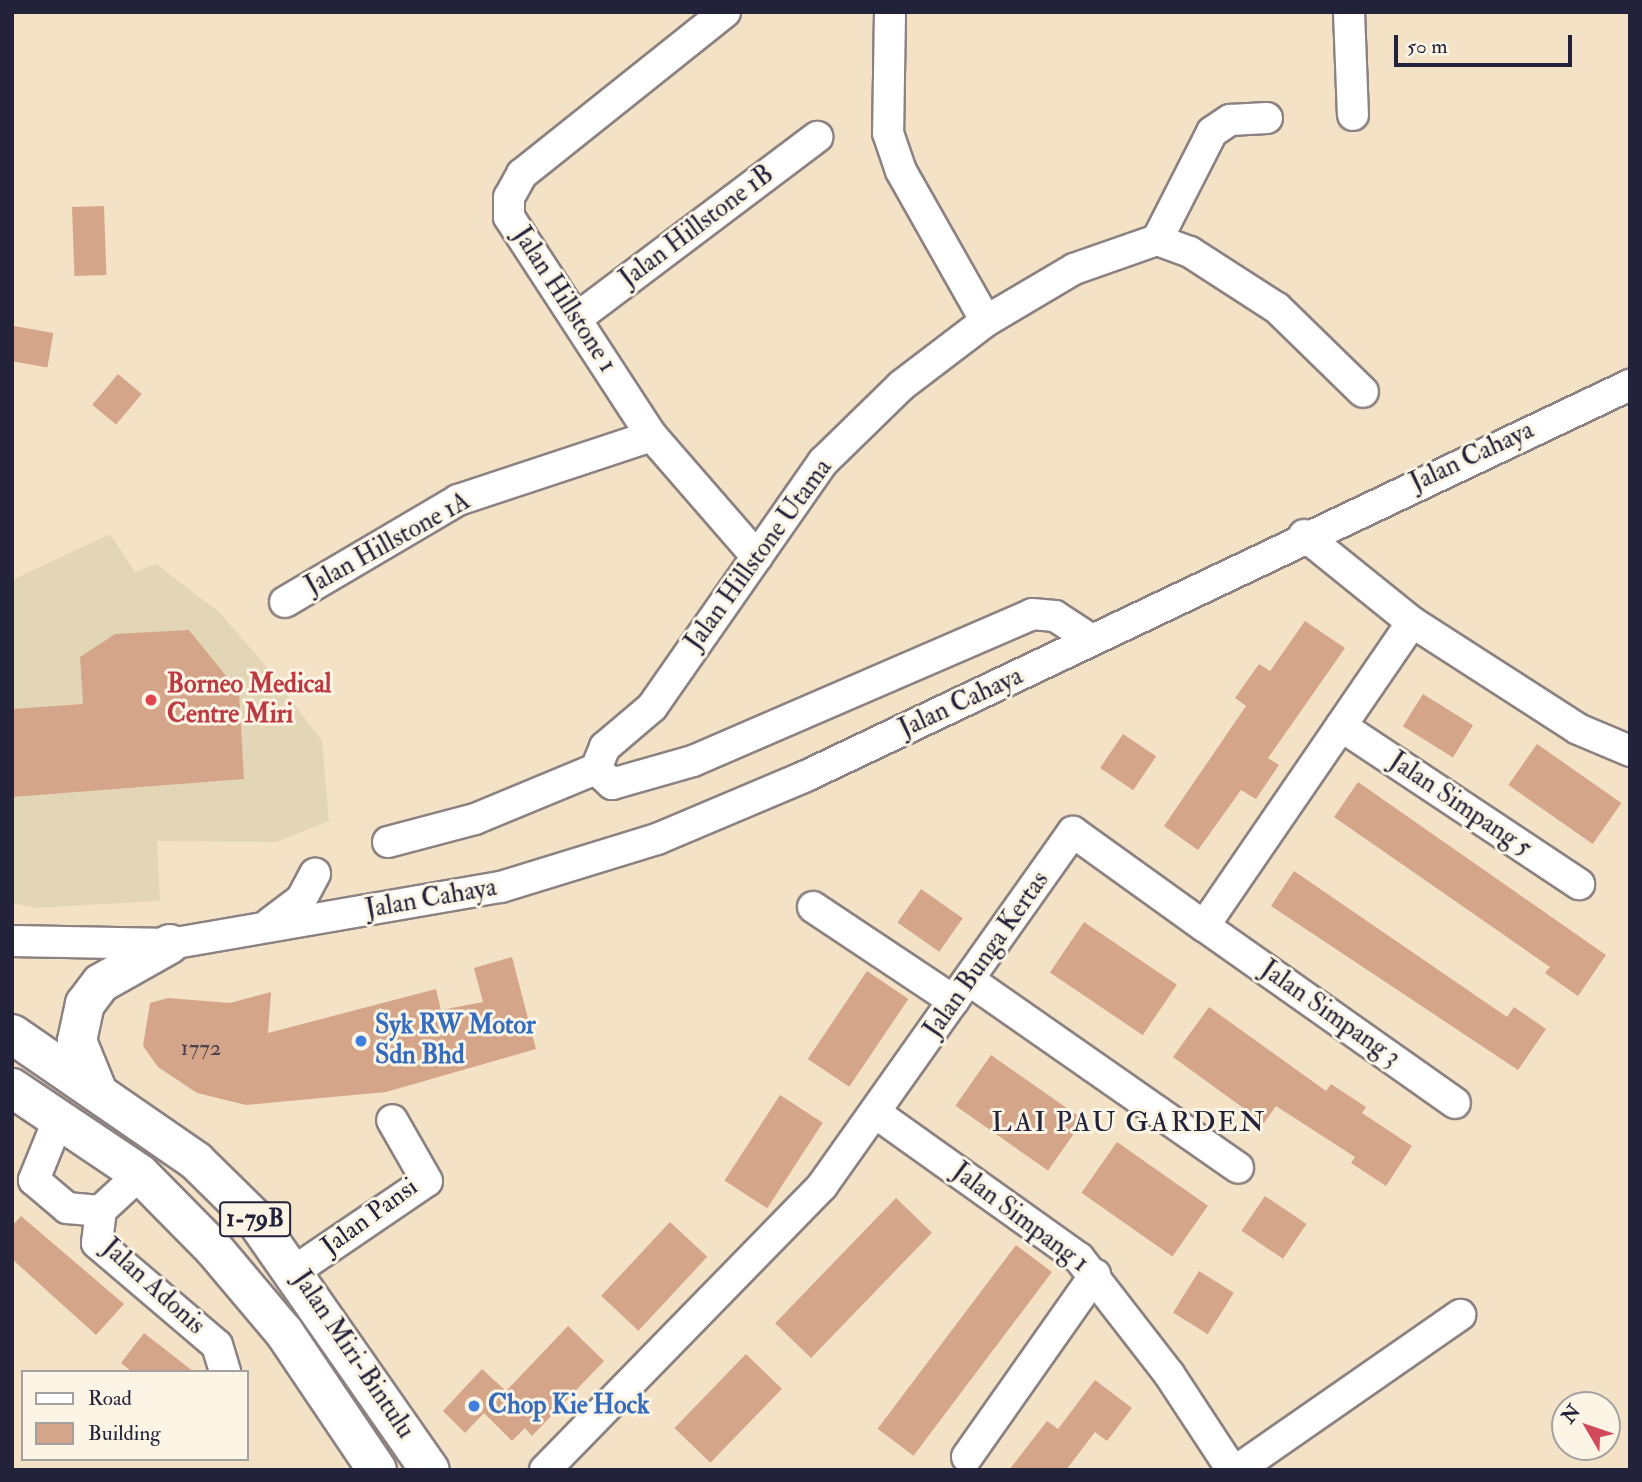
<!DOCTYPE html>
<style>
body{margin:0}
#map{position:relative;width:1642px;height:1482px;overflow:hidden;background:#f4e2c7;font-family:"IM FELL Double Pica",serif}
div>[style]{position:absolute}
.built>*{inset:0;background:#e3d6b7}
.building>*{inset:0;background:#d5a58a;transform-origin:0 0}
.roads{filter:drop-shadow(2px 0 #8b8281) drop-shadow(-2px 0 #8b8281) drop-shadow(0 2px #8b8281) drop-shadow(0 -2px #8b8281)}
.minor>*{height:30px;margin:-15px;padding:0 15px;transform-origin:15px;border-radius:15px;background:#fff}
.highway>*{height:38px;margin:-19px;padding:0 19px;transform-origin:19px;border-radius:19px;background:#fff}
.dots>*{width:19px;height:19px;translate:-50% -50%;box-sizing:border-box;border:4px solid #fcf5e5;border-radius:50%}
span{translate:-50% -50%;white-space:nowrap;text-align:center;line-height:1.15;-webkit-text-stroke:6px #fcf5e5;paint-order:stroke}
.number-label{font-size:23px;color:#4f434f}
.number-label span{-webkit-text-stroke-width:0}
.shield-label span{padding:2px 5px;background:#fcf5e5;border:2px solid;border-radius:5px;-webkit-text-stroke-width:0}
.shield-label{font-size:24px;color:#22223b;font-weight:700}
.street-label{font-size:26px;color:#22223b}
.health-label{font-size:26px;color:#be3a42;font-weight:700}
.left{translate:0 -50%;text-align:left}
.shop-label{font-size:26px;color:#366cbe;font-weight:700}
.neighbourhood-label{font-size:28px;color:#22223b;letter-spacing:2px}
.frame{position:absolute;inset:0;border:14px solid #22223b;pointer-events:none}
.legend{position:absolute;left:21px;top:1370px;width:228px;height:91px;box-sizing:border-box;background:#fcf5e5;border:2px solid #a5a1a1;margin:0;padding:9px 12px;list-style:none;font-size:21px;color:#22223b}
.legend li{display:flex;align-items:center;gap:14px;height:35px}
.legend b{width:35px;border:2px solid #a5a1a1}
.north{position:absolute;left:1551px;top:1391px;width:70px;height:70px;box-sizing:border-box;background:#fcf5e5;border:2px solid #a5a1a1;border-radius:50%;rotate:309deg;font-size:19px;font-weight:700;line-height:28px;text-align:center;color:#22223b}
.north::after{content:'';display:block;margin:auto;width:24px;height:32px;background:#d1495b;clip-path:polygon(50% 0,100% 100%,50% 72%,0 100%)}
.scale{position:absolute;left:1394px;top:35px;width:178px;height:32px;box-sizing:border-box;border:4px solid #22223b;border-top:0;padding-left:9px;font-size:21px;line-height:24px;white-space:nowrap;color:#22223b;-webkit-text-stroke:5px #fcf5e5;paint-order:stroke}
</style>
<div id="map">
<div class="built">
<div style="clip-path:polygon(110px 534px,135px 572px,156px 564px,220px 613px,260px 659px,322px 741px,329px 821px,276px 842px,157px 841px,160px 901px,35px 908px,12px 903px,12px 580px)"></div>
</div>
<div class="building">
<div style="left:104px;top:206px;width:69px;height:32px;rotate:88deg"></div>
<div style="left:14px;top:326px;width:40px;height:35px;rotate:10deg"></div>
<div style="left:118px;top:374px;width:31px;height:40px;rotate:40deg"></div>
<div style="clip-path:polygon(1305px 621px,1345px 648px,1268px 758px,1279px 765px,1256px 799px,1241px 790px,1198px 850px,1164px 826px,1246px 706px,1235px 698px,1259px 664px,1270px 671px)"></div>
<div style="clip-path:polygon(189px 630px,239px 692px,244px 779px,12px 797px,12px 709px,83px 704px,80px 657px,115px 634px)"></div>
<div style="left:1423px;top:694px;width:59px;height:38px;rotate:32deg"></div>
<div style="left:1123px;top:734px;width:40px;height:41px;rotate:34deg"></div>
<div style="left:1537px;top:744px;width:103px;height:50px;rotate:35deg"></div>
<div style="clip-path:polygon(1358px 782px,1606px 955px,1578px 996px,1545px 973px,1550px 967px,1334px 817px)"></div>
<div style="clip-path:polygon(1294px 871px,1507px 1017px,1514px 1007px,1546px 1029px,1518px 1070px,1271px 906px)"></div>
<div style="left:921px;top:889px;width:51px;height:41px;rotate:35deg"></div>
<div style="left:1084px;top:922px;width:112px;height:61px;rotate:34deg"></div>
<div style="clip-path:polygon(512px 957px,536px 1049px,386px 1092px,246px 1105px,197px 1093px,158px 1067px,143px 1046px,150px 1003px,168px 998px,230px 1003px,271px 992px,268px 1033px,436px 989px,441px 1010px,483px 1002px,474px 968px)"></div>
<div style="left:867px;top:971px;width:50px;height:106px;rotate:34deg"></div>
<div style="clip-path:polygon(1209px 1007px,1326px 1091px,1331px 1084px,1366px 1107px,1362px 1113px,1412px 1146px,1386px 1186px,1351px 1163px,1355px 1157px,1276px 1106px,1264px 1123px,1173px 1057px)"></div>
<div style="left:991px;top:1055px;width:113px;height:62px;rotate:35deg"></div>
<div style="left:780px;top:1095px;width:51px;height:102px;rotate:33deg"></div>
<div style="left:1117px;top:1142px;width:111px;height:62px;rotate:35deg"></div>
<div style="left:1265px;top:1196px;width:50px;height:42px;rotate:34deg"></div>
<div style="left:896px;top:1198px;width:50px;height:174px;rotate:44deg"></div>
<div style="clip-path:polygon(21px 1216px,124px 1304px,96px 1335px,12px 1259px,12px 1226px)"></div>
<div style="left:670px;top:1222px;width:51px;height:101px;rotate:43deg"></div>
<div style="left:1016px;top:1245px;width:45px;height:230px;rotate:37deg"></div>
<div style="left:1199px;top:1271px;width:41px;height:49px;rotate:32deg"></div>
<div style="clip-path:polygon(568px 1326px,604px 1361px,532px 1436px,525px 1428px,512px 1441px,484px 1413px,465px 1433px,443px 1411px,482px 1369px,506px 1391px)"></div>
<div style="clip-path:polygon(144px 1333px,194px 1372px,132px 1372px,121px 1363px)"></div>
<div style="left:746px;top:1354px;width:50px;height:103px;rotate:44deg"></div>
<div style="clip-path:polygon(1095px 1380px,1132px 1408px,1107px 1441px,1095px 1432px,1066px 1470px,1009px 1470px,1047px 1421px,1058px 1429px)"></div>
</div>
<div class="roads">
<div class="minor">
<div style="left:725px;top:12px;width:260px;rotate:141.4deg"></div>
<div style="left:522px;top:174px;width:26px;rotate:119deg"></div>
<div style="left:509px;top:197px;width:20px;rotate:90deg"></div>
<div style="left:509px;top:217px;width:262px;rotate:56.9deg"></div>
<div style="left:652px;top:436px;width:160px;rotate:49deg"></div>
<div style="left:890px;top:12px;width:121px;rotate:90.9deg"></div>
<div style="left:888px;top:133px;width:40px;rotate:71.1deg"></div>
<div style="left:901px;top:171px;width:172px;rotate:60.5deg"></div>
<div style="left:1349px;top:12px;width:103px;rotate:87.8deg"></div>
<div style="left:1157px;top:240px;width:121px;rotate:-63deg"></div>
<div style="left:1212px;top:132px;width:22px;rotate:-34deg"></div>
<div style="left:1230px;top:120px;width:37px;rotate:-3deg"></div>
<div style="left:577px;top:318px;width:301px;rotate:-37deg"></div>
<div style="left:1304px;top:535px;width:139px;rotate:38.9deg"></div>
<div style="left:1412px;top:622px;width:197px;rotate:32.8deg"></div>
<div style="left:1578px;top:729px;width:56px;rotate:22.9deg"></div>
<div style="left:285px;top:602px;width:201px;rotate:-30.5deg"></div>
<div style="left:458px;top:500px;width:204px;rotate:-18.3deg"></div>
<div style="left:1341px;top:726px;width:286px;rotate:33.6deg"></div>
<div style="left:596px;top:769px;width:24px;rotate:-68deg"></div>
<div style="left:605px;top:747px;width:62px;rotate:-40.4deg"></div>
<div style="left:652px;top:707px;width:299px;rotate:-55.1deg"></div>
<div style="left:823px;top:462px;width:110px;rotate:-44.3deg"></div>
<div style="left:902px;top:385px;width:106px;rotate:-37.3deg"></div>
<div style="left:986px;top:321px;width:102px;rotate:-30.6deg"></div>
<div style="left:1074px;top:269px;width:88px;rotate:-19.3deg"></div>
<div style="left:1157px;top:240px;width:35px;rotate:20deg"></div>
<div style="left:1190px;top:252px;width:103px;rotate:32.8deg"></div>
<div style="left:1277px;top:308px;width:120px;rotate:44.3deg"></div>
<div style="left:596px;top:769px;width:22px;rotate:43deg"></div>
<div style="left:612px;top:784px;width:84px;rotate:-15.9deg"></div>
<div style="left:693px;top:761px;width:369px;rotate:-23.4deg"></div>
<div style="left:1032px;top:614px;width:23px;rotate:5deg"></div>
<div style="left:1055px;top:616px;width:44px;rotate:33deg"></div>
<div style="left:388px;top:842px;width:90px;rotate:-14.8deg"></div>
<div style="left:475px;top:819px;width:131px;rotate:-22.5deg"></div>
<div style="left:813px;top:907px;width:169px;rotate:33.7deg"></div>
<div style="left:270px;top:923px;width:39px;rotate:-37deg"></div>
<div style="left:301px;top:900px;width:30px;rotate:-62deg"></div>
<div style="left:1204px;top:926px;width:307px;rotate:35.2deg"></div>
<div style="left:12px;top:941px;width:158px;rotate:1.1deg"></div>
<div style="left:170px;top:944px;width:336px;rotate:-9.8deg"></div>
<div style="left:501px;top:887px;width:163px;rotate:-17.1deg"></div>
<div style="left:657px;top:839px;width:162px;rotate:-22.9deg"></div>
<div style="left:806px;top:776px;width:912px;rotate:-25.39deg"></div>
<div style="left:969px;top:980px;width:328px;rotate:34.9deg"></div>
<div style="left:877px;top:1114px;width:248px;rotate:35.5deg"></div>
<div style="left:1079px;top:1258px;width:147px;rotate:52.2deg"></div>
<div style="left:1169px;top:1374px;width:115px;rotate:56.7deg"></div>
<div style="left:59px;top:1118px;width:67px;rotate:112deg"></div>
<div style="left:34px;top:1180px;width:43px;rotate:40.3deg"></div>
<div style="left:67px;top:1208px;width:33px;rotate:5deg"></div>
<div style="left:140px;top:1174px;width:53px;rotate:137.3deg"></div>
<div style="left:101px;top:1210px;width:33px;rotate:97deg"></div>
<div style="left:97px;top:1243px;width:157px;rotate:40.4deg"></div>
<div style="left:217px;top:1345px;width:28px;rotate:73deg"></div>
<div style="left:296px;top:1270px;width:158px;rotate:-34.2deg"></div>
<div style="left:427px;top:1181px;width:70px;rotate:-119.8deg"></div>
<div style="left:967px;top:1457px;width:223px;rotate:-54.9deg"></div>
<div style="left:545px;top:1470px;width:397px;rotate:-45.7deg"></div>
<div style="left:822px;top:1186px;width:434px;rotate:-54.7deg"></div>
<div style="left:1073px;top:832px;width:161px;rotate:35.7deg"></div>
<div style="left:1204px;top:926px;width:368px;rotate:-55.6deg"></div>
<div style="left:1237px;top:1470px;width:272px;rotate:-34.8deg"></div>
</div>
<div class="highway">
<div style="left:12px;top:1034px;width:224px;rotate:34.6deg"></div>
<div style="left:196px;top:1161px;width:81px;rotate:44.5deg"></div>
<div style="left:254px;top:1218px;width:307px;rotate:55.1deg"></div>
<div style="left:12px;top:1088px;width:154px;rotate:33.9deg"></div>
<div style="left:140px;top:1174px;width:105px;rotate:45.4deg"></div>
<div style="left:214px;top:1249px;width:109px;rotate:49.9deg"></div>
<div style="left:284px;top:1332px;width:166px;rotate:56deg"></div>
<div style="left:97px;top:1090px;width:53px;rotate:-112.2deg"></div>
<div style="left:77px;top:1041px;width:38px;rotate:-78deg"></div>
<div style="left:85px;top:1004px;width:26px;rotate:-53deg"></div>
<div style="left:101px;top:983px;width:79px;rotate:-29.5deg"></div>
</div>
</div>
<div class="dots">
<div style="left:151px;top:700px;background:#e0444e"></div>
<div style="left:361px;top:1041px;background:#3f7fe0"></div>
<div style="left:474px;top:1406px;background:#3f7fe0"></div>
</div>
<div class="number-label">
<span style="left:201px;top:1048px">1772</span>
</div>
<div class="shield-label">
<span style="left:255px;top:1219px">1-79B</span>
</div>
<div class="street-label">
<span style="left:697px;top:227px;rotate:-37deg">Jalan Hillstone 1B</span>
<span style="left:564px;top:300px;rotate:57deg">Jalan Hillstone 1</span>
<span style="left:1472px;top:457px;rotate:-25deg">Jalan Cahaya</span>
<span style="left:388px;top:544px;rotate:-29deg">Jalan Hillstone 1A</span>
<span style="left:759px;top:555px;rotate:-54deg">Jalan Hillstone Utama</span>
<span style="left:961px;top:703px;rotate:-25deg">Jalan Cahaya</span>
<span style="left:1460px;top:805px;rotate:34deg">Jalan Simpang 5</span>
<span style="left:431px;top:899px;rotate:-10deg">Jalan Cahaya</span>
<span style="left:987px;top:955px;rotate:-55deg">Jalan Bunga Kertas</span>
<span style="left:1330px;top:1014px;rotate:35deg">Jalan Simpang 3</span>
<span style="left:370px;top:1217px;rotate:-36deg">Jalan Pansi</span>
<span style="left:1020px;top:1218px;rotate:37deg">Jalan Simpang 1</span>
<span style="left:153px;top:1287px;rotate:42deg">Jalan Adonis</span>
<span style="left:353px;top:1355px;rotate:56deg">Jalan Miri-Bintulu</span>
</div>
<div class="health-label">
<span class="left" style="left:167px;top:700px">Borneo Medical<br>Centre Miri</span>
</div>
<div class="shop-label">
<span class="left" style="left:375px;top:1041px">Syk RW Motor<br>Sdn Bhd</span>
<span class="left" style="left:488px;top:1406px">Chop Kie Hock</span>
</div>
<div class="neighbourhood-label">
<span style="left:1129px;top:1123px">LAI PAU GARDEN</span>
</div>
<div class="frame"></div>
<ul class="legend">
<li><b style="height:9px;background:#fff"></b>Road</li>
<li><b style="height:19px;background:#d5a58a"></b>Building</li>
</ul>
<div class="north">N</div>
<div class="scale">50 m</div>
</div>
